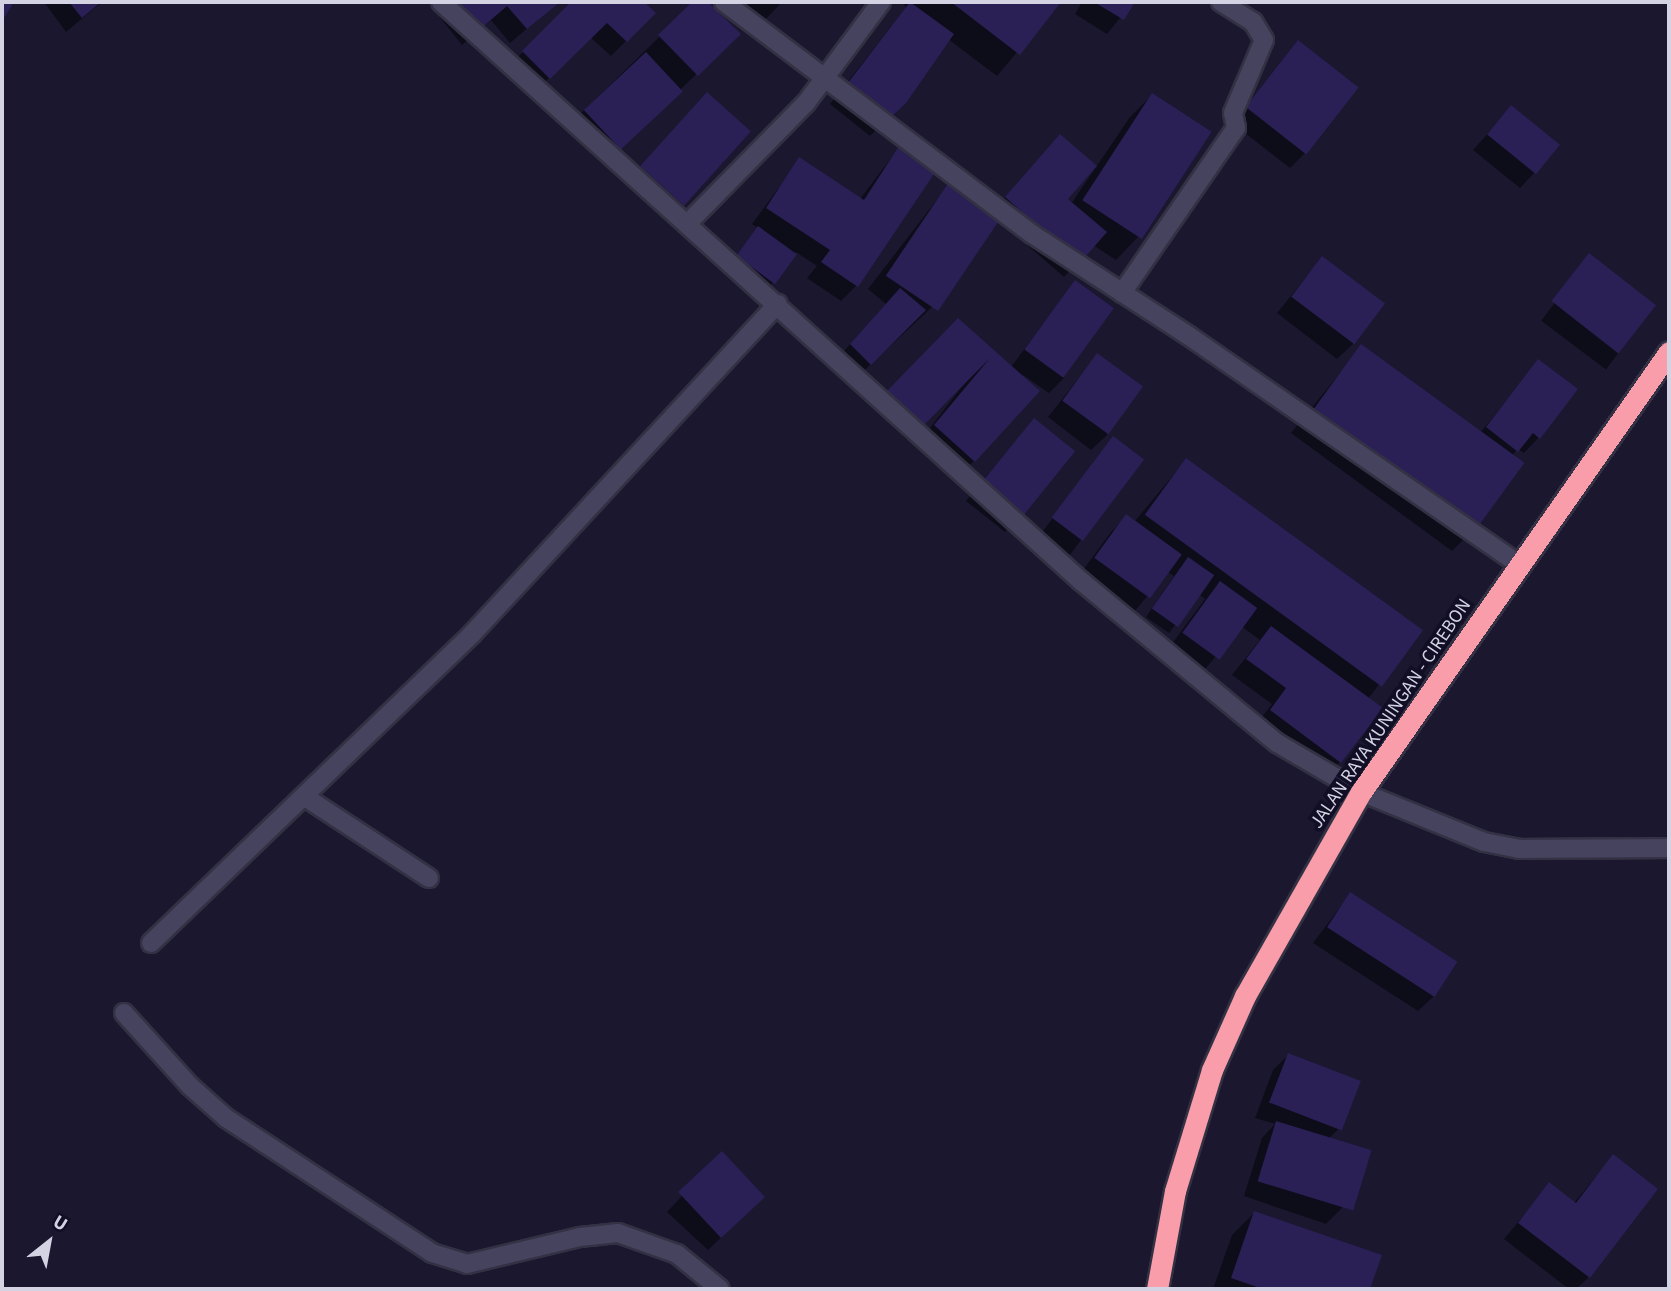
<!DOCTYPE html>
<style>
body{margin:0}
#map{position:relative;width:1671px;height:1291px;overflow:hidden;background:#1a172f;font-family:"Source Sans 3",sans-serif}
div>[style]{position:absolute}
.shadow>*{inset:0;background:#0007;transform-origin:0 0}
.building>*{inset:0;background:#2a2056;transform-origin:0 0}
.roads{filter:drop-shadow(2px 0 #333143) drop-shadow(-2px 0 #333143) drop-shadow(0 2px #333143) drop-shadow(0 -2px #333143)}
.minor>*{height:18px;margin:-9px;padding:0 9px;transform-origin:9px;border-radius:9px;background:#45435e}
.highway>*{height:21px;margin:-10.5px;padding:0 10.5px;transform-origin:10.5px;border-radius:10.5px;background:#f89da9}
span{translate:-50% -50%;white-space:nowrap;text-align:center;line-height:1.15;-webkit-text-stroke:7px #110e25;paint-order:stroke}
.street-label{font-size:19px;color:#d4d3e4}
.frame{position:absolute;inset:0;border:4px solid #d4d3e4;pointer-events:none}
.north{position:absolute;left:14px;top:1207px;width:70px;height:70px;-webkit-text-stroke:5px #110e25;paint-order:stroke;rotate:31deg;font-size:19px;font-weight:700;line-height:28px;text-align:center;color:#d4d3e4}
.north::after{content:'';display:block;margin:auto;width:24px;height:32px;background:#d4d3e4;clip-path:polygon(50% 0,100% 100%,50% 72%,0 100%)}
</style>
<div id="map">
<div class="shadow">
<div style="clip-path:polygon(44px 2px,102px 2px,66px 32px)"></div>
<div style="clip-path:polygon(442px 2px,558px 2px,510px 43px,491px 20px,462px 45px,434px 10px)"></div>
<div style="clip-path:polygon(573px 2px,642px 2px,654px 13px,611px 56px,590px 37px,534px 93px,508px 67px)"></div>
<div style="clip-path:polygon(695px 2px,706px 2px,738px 34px,604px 163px,569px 125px)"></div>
<div style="clip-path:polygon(738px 2px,782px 2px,763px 22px)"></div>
<div style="clip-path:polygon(903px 2px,1059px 2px,997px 76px,948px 39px,904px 102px,870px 136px,830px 104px,906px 8px)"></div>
<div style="clip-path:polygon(1082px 2px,1133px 2px,1107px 34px,1075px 14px)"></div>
<div style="clip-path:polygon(1299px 43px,1305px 153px,1290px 168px,1232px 123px)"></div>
<div style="clip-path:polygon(evenodd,1152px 95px,1209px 133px,1138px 237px,1116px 260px,1093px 245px,1064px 277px,997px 219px,931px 308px,855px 379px,836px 360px,886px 304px,868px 289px,949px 184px,991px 213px,1060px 136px,1096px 167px,1130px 117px,1152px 95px,1092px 169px,1094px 170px,1071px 204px,1066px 199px,1092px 169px)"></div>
<div style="clip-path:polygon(1511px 108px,1535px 172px,1520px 188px,1473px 150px)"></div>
<div style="clip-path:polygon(692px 110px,683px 205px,668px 220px,626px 183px)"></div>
<div style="clip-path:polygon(901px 145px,857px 285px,841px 301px,807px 278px,817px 266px,796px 252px,767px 290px,731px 264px,758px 228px,752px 224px,799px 160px,860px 199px)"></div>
<div style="left:1590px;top:256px;width:81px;height:81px;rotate:37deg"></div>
<div style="clip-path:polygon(1322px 258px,1353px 344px,1337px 359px,1277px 313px)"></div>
<div style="clip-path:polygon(1075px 282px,1064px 378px,1049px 393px,1023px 375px,974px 461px,958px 476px,920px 441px,970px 376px,907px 440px,873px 407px,958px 320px,1011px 367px)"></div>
<div style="clip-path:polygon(1362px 346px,1480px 433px,1538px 362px,1539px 437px,1524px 453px,1518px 449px,1511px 456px,1474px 529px,1452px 551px,1291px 433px)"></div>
<div style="clip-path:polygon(1097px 355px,1107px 435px,1091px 450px,1048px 417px)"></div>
<div style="clip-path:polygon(1034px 420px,1020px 517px,1005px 532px,966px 501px)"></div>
<div style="left:1113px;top:438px;width:36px;height:122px;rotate:37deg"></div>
<div style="clip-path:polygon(1186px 460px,1419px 632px,1368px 699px,1340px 762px,1325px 777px,1255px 726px,1272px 704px,1232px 675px,1260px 640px,1241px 626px,1201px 674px,1168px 649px,1205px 599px,1198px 594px,1169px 633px,1146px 617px,1174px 576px,1168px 572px,1133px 613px,1080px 574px,1111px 532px,1127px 516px,1134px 522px)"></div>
<div style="clip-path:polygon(1350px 894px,1434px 996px,1418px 1011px,1313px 943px)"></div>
<div style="clip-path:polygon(1288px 1055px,1344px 1124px,1329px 1138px,1342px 1208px,1326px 1224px,1244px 1196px,1262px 1138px,1275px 1124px,1255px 1118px,1273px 1070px)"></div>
<div style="clip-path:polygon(1613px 1156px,1656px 1190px,1589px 1277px,1576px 1289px,1569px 1289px,1504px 1239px,1550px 1184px,1574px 1203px)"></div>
<div style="clip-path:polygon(707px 1169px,763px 1197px,708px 1250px,667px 1212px)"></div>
<div style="clip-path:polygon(1254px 1213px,1380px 1256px,1368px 1289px,1213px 1289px,1232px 1235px)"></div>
</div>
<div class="building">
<div style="clip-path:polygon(2px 2px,14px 2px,2px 21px)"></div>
<div style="clip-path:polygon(69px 2px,101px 2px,82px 18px)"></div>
<div style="clip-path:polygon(454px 2px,560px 2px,527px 29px,507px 6px,478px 31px)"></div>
<div style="clip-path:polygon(571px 2px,644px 2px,656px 13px,627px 42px,607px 23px,550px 79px,522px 51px)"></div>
<div style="clip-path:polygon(692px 2px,708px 2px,741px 34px,698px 76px,658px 35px)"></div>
<div style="clip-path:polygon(910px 2px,954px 34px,906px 103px,887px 121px,844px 88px)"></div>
<div style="clip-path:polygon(951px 2px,1061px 2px,1020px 55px)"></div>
<div style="clip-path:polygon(1094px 2px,1135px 2px,1124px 20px)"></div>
<div style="left:1298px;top:40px;width:77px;height:85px;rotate:38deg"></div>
<div style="left:646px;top:52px;width:54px;height:85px;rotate:47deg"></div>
<div style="left:707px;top:92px;width:59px;height:100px;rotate:42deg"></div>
<div style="left:1152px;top:93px;width:71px;height:128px;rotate:33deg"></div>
<div style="left:1511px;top:105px;width:63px;height:38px;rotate:39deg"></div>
<div style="clip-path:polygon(1060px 134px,1097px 166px,1068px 199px,1107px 232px,1080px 263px,1005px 197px)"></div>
<div style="clip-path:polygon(901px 143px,938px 168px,858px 287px,821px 262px,830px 250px,766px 208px,799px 157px,864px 200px)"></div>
<div style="left:949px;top:182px;width:63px;height:113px;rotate:34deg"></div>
<div style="left:758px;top:226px;width:48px;height:37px;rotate:36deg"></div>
<div style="left:1589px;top:253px;width:85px;height:61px;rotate:38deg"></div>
<div style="left:1322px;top:256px;width:79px;height:51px;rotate:37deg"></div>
<div style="left:1075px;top:280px;width:48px;height:86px;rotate:36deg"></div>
<div style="clip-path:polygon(900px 288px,926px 310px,871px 365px,850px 344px)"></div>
<div style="clip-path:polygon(958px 318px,1040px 391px,975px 462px,934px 425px,990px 358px,923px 426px,887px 391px)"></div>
<div style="left:1361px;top:344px;width:202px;height:82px;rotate:36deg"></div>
<div style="left:1097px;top:353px;width:57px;height:59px;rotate:36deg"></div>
<div style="clip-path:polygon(1538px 359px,1578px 389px,1540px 439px,1533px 433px,1518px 452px,1486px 427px)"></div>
<div style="left:1034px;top:418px;width:53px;height:86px;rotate:39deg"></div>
<div style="left:1113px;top:436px;width:39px;height:102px;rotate:37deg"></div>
<div style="left:1186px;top:458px;width:293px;height:70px;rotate:36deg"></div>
<div style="left:1126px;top:514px;width:69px;height:54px;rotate:36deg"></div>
<div style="left:1188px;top:557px;width:32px;height:63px;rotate:35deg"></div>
<div style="left:1220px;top:581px;width:46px;height:64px;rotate:36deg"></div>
<div style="clip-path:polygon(1271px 626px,1383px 708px,1341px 763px,1270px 710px,1286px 688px,1246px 659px)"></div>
<div style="left:1350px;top:892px;width:128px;height:42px;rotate:33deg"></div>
<div style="left:1288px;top:1053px;width:78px;height:53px;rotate:21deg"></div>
<div style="left:1276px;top:1121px;width:100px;height:63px;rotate:17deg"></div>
<div style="left:722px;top:1151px;width:63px;height:60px;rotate:47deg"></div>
<div style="clip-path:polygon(1613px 1154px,1658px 1189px,1590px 1278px,1518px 1223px,1549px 1182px,1576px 1203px)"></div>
<div style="clip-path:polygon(1254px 1211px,1382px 1255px,1370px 1289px,1263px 1289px,1231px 1278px)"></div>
</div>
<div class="roads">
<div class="minor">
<div style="left:441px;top:2px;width:863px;rotate:42.14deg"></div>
<div style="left:1081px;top:581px;width:254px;rotate:39.6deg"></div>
<div style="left:1277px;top:743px;width:97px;rotate:30.3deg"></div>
<div style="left:1361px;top:792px;width:133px;rotate:22.1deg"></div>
<div style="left:1484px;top:842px;width:36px;rotate:11deg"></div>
<div style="left:1519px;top:849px;width:150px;rotate:-0.4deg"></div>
<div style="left:724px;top:2px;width:386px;rotate:37deg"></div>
<div style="left:1032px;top:234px;width:187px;rotate:33deg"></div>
<div style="left:1189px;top:336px;width:402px;rotate:34.7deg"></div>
<div style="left:688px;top:223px;width:168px;rotate:-45.5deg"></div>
<div style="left:806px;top:103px;width:126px;rotate:-53.4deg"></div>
<div style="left:1122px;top:293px;width:201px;rotate:-55.4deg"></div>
<div style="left:1236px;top:128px;width:15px;rotate:-101deg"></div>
<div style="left:1233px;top:113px;width:79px;rotate:-67deg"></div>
<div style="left:1264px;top:40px;width:21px;rotate:-121deg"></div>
<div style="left:1253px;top:22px;width:38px;rotate:-148deg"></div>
<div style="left:305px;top:797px;width:148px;rotate:33.2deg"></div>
<div style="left:151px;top:943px;width:446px;rotate:-43.9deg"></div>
<div style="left:472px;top:634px;width:450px;rotate:-47.2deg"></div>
<div style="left:124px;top:1013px;width:98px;rotate:47.9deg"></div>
<div style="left:190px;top:1086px;width:48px;rotate:41.6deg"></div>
<div style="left:226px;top:1118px;width:246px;rotate:33.2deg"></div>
<div style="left:432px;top:1253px;width:37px;rotate:17deg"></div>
<div style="left:467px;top:1264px;width:116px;rotate:-13.4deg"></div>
<div style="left:580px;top:1237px;width:38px;rotate:-6deg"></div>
<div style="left:618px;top:1233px;width:63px;rotate:19.6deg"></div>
<div style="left:677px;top:1254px;width:55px;rotate:39.1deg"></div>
</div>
<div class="highway">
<div style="left:1157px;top:1289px;width:100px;rotate:-79.6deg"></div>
<div style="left:1175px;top:1191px;width:127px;rotate:-73deg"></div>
<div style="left:1212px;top:1070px;width:81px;rotate:-66deg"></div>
<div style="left:1245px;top:996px;width:235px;rotate:-60.4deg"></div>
<div style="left:1361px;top:792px;width:537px;rotate:-55.01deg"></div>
</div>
</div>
<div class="street-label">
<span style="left:1391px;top:714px;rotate:-56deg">JALAN RAYA KUNINGAN - CIREBON</span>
</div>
<div class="frame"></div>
<div class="north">U</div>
</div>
